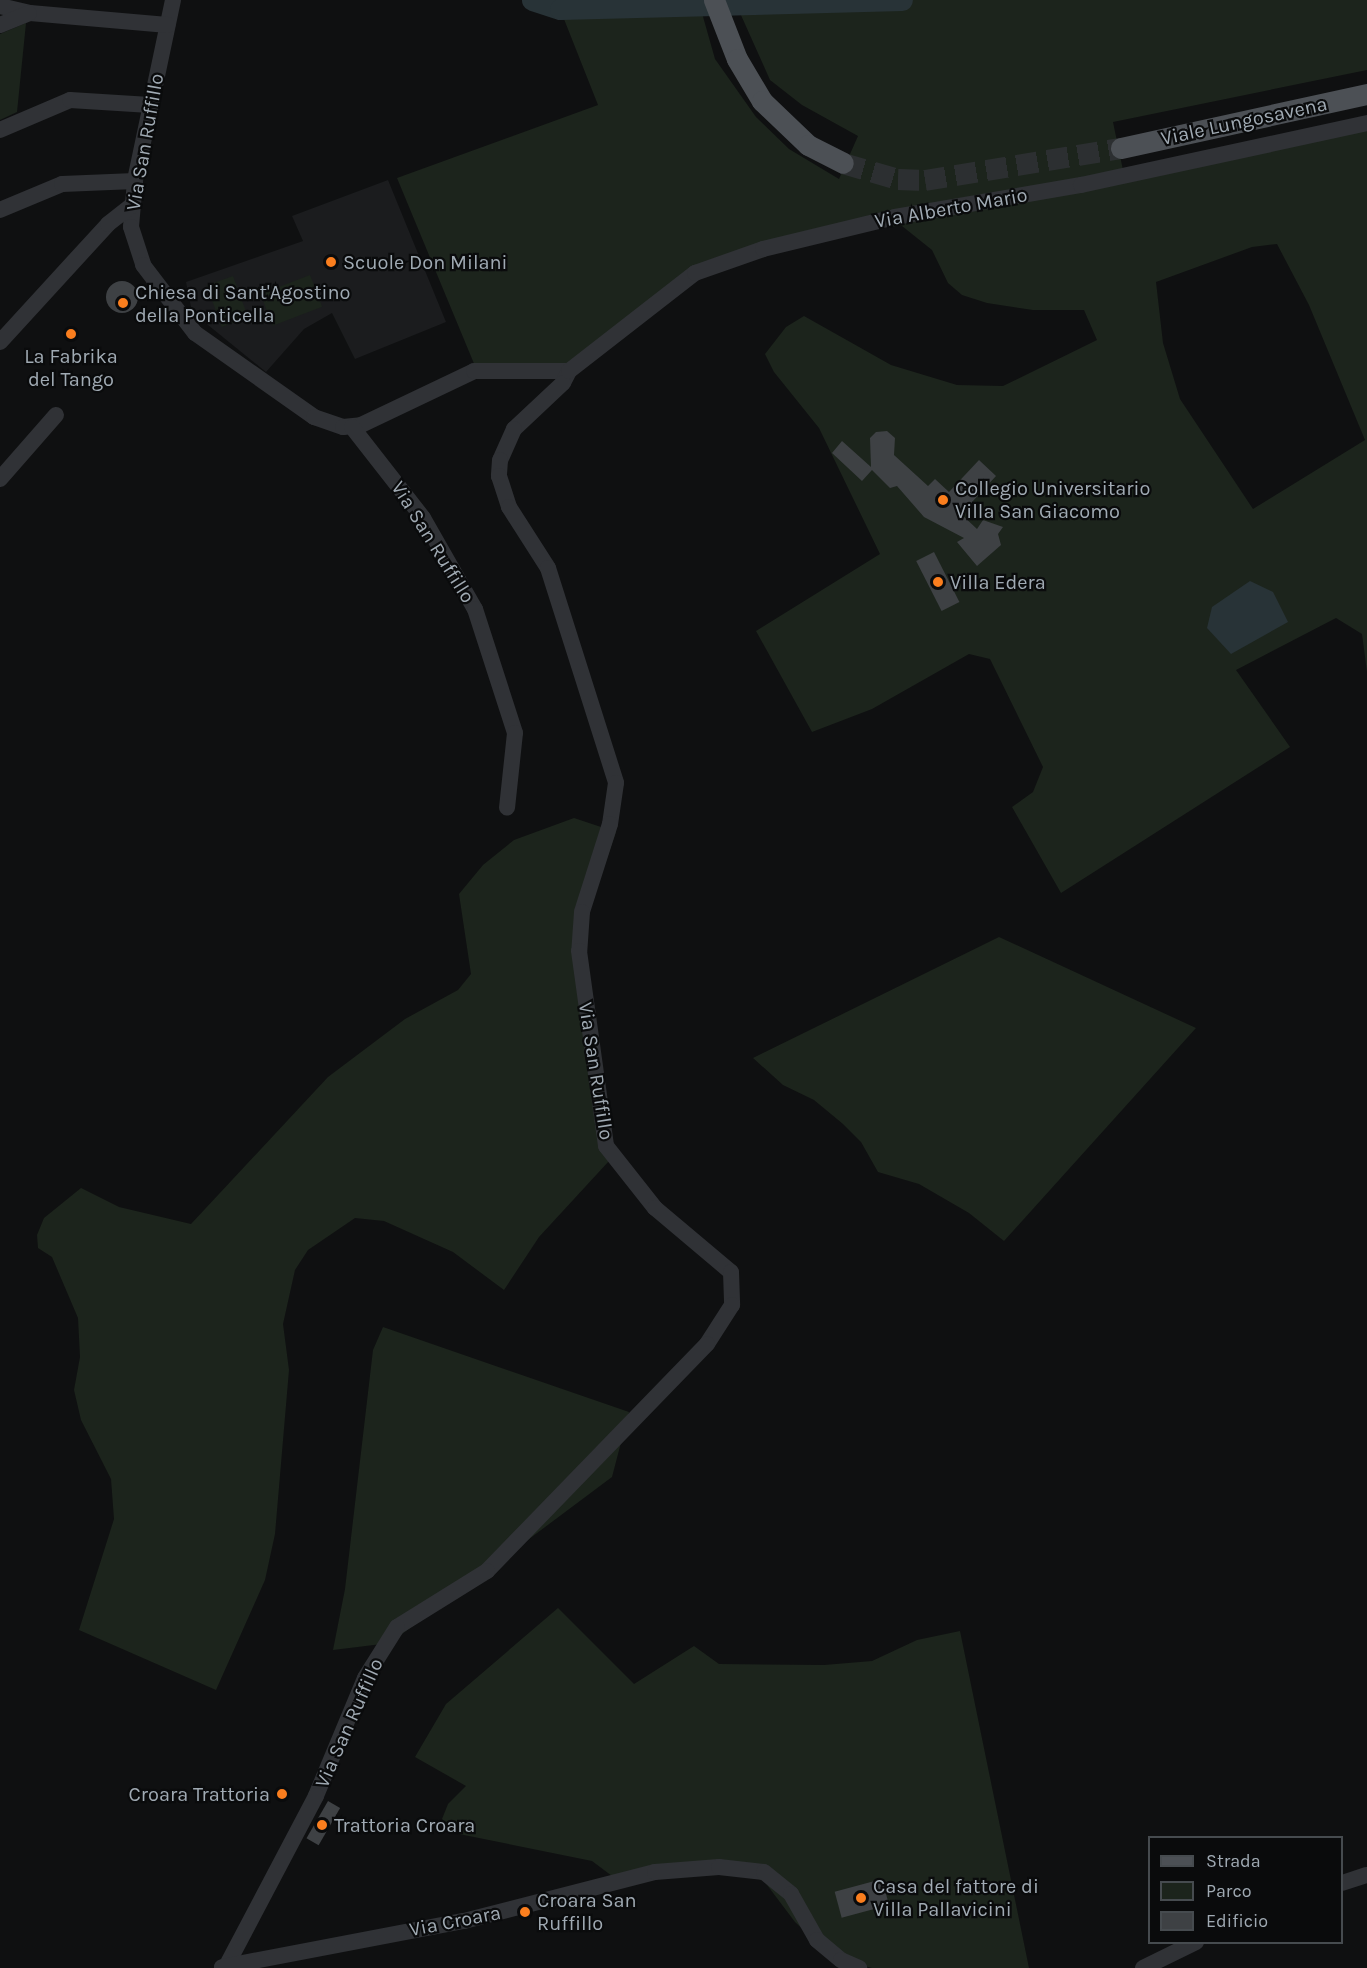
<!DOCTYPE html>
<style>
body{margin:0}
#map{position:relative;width:1367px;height:1968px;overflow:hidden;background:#0f1011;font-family:Karla,sans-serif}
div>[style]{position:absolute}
.built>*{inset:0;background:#1b1c1e}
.green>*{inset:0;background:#1c241c;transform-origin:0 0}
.water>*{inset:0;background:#283337}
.river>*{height:21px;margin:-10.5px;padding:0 10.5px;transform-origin:10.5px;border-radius:10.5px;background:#283337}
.building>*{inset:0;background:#3e4144;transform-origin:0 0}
.round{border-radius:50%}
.major-tunnel>*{height:21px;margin-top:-10.5px;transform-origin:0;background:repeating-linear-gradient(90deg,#2c2f31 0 21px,transparent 0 31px)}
.minor>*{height:16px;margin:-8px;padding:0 8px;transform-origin:8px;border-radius:8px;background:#303236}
.major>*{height:21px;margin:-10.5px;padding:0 10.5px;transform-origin:10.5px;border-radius:10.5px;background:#4c5055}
.dots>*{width:16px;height:16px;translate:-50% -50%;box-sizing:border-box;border:3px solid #0a0b0c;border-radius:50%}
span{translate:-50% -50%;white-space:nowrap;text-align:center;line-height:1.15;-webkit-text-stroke:4.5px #0a0b0c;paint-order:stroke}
.street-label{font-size:20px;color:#a0aab3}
.poi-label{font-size:20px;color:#a0aab3}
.left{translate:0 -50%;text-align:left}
.right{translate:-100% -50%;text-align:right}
.legend{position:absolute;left:1148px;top:1836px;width:195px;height:108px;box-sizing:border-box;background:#0a0b0c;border:2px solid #464b4f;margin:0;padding:8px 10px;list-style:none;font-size:18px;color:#a0aab3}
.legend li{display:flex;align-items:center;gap:12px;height:30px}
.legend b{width:30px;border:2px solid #464b4f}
</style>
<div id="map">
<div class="built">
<div style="clip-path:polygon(388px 180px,446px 322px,355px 359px,332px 313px,304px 329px,266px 372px,192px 312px,186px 282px,303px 241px,292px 216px)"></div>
</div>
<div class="green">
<div style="clip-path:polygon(evenodd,902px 0,1367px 0,1367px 70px,1113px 122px,1124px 175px,1367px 123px,1367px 672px,1362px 634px,1336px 618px,1236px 670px,1290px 747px,1061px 893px,1012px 807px,1033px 792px,1043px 767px,990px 659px,969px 654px,872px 709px,812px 732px,756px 631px,880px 554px,819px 428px,774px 372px,765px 354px,786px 327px,804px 316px,891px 365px,957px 385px,1003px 386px,1097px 340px,1084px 310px,1033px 310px,987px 303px,962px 295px,948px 283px,932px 250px,902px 226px,840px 230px,695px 273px,584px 366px,475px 366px,397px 178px,598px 105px,560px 9px,700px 6px,715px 59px,756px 117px,789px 149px,839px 179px,858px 136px,802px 105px,770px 80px,736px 4px,902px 0,1277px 244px,1309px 305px,1365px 440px,1253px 509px,1180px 399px,1163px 343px,1156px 282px,1252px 247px,1277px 244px)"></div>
<div style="clip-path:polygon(26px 23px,17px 112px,0 120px,0 34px)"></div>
<div style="left:310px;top:275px;width:34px;height:53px;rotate:69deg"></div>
<div style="left:233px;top:276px;width:44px;height:28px;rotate:70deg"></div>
<div style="clip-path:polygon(574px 818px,616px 832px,581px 935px,609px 1161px,539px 1237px,504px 1290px,453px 1252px,384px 1221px,355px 1218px,308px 1250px,295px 1270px,283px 1324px,289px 1370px,275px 1534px,265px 1580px,216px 1690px,79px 1630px,114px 1519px,111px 1479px,81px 1420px,74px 1390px,80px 1357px,78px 1318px,52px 1257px,38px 1248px,37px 1235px,44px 1218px,81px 1188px,119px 1207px,191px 1224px,328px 1077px,405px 1019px,458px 990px,471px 974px,459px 894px,483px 865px,514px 840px)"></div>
<div style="clip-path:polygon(999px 937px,1196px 1028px,1004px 1241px,969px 1213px,919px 1184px,878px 1172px,861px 1142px,843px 1124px,814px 1100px,783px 1085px,753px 1058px)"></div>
<div style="clip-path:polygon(383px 1327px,629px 1412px,612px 1477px,390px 1643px,333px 1650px,345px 1589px,373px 1350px)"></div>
<div style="clip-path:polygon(558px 1608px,634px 1684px,694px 1646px,719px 1664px,824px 1665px,872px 1661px,917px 1640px,960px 1631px,1029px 1968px,872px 1968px,832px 1957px,795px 1922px,764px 1881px,739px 1872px,612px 1876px,592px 1861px,459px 1834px,442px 1819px,448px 1804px,466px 1786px,415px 1757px,446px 1704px)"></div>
</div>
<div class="water">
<div style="clip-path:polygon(1250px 581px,1273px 592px,1288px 622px,1231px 654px,1207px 628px,1212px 607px)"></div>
</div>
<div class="river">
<div style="left:532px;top:0;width:29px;rotate:18deg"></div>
<div style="left:560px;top:9px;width:342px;rotate:-1.5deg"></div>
</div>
<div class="building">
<div class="round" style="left:106px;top:281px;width:32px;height:32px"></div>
<div style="clip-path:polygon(887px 431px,895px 438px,894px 455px,928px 486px,935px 479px,949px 492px,979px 460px,996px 476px,961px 514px,977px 529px,983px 520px,1003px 527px,998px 534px,1001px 545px,977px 566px,957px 542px,964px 538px,924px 517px,897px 486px,890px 488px,872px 470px,862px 481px,832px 453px,842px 441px,871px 467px,870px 438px,876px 432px)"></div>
<div style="left:934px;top:552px;width:56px;height:20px;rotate:63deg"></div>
<div style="left:328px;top:1801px;width:14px;height:43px;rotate:30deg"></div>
<div style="left:882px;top:1879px;width:27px;height:49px;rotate:75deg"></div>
</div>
<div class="major-tunnel">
<div style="left:843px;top:163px;width:57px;rotate:16.2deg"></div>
<div style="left:898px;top:179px;width:27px;rotate:2deg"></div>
<div style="left:925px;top:180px;width:199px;rotate:-9.3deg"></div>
</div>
<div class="minor">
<div style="left:173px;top:0;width:185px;rotate:101.9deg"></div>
<div style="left:135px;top:181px;width:46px;rotate:95deg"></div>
<div style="left:131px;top:227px;width:40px;rotate:72deg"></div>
<div style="left:143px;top:265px;width:86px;rotate:52.6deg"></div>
<div style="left:195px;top:333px;width:146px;rotate:35.2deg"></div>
<div style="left:314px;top:417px;width:31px;rotate:19deg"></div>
<div style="left:343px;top:427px;width:18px;rotate:-6deg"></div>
<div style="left:361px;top:425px;width:125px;rotate:-25.5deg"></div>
<div style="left:474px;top:371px;width:95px"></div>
<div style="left:569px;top:371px;width:13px;rotate:117deg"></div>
<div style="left:563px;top:383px;width:67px;rotate:136.8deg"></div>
<div style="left:514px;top:429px;width:34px;rotate:114deg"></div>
<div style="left:500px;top:460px;width:16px;rotate:94deg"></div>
<div style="left:499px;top:476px;width:33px;rotate:72deg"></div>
<div style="left:509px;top:507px;width:72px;rotate:57.4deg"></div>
<div style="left:548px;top:568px;width:225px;rotate:72.4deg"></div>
<div style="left:616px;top:783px;width:41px;rotate:98.3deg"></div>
<div style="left:610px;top:824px;width:92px;rotate:107.7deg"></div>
<div style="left:582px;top:912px;width:39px;rotate:94deg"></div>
<div style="left:579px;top:951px;width:197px;rotate:82.1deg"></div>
<div style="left:606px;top:1146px;width:79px;rotate:51.7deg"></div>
<div style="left:655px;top:1208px;width:99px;rotate:40.1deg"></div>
<div style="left:731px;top:1272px;width:33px;rotate:88deg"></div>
<div style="left:732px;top:1305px;width:46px;rotate:122.7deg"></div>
<div style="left:707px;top:1344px;width:316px;rotate:134.1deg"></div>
<div style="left:487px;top:1571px;width:106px;rotate:148.1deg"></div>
<div style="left:397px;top:1627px;width:60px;rotate:122.1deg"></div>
<div style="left:365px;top:1678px;width:128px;rotate:112.6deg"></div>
<div style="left:316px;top:1796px;width:189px;rotate:117.8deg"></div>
<div style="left:0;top:6px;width:31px;rotate:13deg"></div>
<div style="left:30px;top:13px;width:138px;rotate:5deg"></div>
<div style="left:0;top:25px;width:31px;rotate:-22deg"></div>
<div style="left:0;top:130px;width:76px;rotate:-23.2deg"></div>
<div style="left:70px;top:100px;width:80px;rotate:3.6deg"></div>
<div style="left:0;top:210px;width:67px;rotate:-22.8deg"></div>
<div style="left:62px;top:184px;width:73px;rotate:-2.4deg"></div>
<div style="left:0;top:342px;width:160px;rotate:-47.5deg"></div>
<div style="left:108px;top:224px;width:29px;rotate:-38deg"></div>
<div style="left:569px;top:371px;width:160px;rotate:-37.9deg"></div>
<div style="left:695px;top:273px;width:72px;rotate:-19.4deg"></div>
<div style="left:763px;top:249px;width:136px;rotate:-13.6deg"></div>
<div style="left:895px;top:217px;width:189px;rotate:-9.8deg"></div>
<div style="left:1081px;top:185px;width:293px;rotate:-12.2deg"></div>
<div style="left:352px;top:427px;width:115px;rotate:52deg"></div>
<div style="left:423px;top:518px;width:105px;rotate:60.3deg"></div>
<div style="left:475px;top:609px;width:130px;rotate:72.1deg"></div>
<div style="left:515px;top:733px;width:75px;rotate:96.1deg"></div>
<div style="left:0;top:479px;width:85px;rotate:-48.8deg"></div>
<div style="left:1342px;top:1883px;width:26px;rotate:-18deg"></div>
<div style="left:222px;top:1967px;width:246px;rotate:-10.8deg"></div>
<div style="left:464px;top:1921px;width:197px;rotate:-14.4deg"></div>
<div style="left:655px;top:1872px;width:64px;rotate:-4.5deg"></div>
<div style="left:719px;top:1867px;width:45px;rotate:6.3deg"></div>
<div style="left:764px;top:1872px;width:35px;rotate:39deg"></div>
<div style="left:791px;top:1894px;width:53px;rotate:60.5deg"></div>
<div style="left:817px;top:1940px;width:31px;rotate:40deg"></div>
<div style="left:841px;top:1960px;width:20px;rotate:24deg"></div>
<div style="left:1143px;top:1968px;width:59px;rotate:-26.1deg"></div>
</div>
<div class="major">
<div style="left:714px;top:0;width:63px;rotate:68.7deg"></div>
<div style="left:737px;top:59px;width:49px;rotate:59.2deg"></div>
<div style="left:762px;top:101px;width:64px;rotate:43.7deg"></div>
<div style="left:808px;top:145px;width:39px;rotate:27deg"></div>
<div style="left:1121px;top:148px;width:252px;rotate:-12.4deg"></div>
</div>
<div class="dots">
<div style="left:331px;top:262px;background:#fa7e1e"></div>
<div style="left:123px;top:303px;background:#fa7e1e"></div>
<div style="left:71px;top:334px;background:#fa7e1e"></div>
<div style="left:943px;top:500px;background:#fa7e1e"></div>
<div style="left:938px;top:582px;background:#fa7e1e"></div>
<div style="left:282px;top:1794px;background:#fa7e1e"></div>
<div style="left:322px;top:1825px;background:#fa7e1e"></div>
<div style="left:861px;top:1898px;background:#fa7e1e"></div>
<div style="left:525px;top:1912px;background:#fa7e1e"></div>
</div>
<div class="street-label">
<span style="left:1244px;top:121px;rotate:-12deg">Viale Lungosavena</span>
<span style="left:145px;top:142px;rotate:-80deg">Via San Ruffillo</span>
<span style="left:951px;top:208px;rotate:-10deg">Via Alberto Mario</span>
<span style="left:433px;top:542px;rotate:58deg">Via San Ruffillo</span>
<span style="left:596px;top:1071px;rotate:81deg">Via San Ruffillo</span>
<span style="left:349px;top:1723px;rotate:-66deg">Via San Ruffillo</span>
<span style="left:455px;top:1921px;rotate:-11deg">Via Croara</span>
</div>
<div class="poi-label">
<span class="left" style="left:343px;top:262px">Scuole Don Milani</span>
<span class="left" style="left:135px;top:304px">Chiesa di Sant'Agostino<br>della Ponticella</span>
<span style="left:71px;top:368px">La Fabrika<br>del Tango</span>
<span class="left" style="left:955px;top:500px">Collegio Universitario<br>Villa San Giacomo</span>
<span class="left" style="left:950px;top:582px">Villa Edera</span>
<span class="right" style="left:270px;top:1794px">Croara Trattoria</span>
<span class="left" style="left:334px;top:1825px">Trattoria Croara</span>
<span class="left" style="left:873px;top:1898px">Casa del fattore di<br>Villa Pallavicini</span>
<span class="left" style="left:537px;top:1912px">Croara San<br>Ruffillo</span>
</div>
<ul class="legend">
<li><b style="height:8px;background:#4c5055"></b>Strada</li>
<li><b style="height:16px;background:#1c241c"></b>Parco</li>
<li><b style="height:16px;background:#3e4144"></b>Edificio</li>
</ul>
</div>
